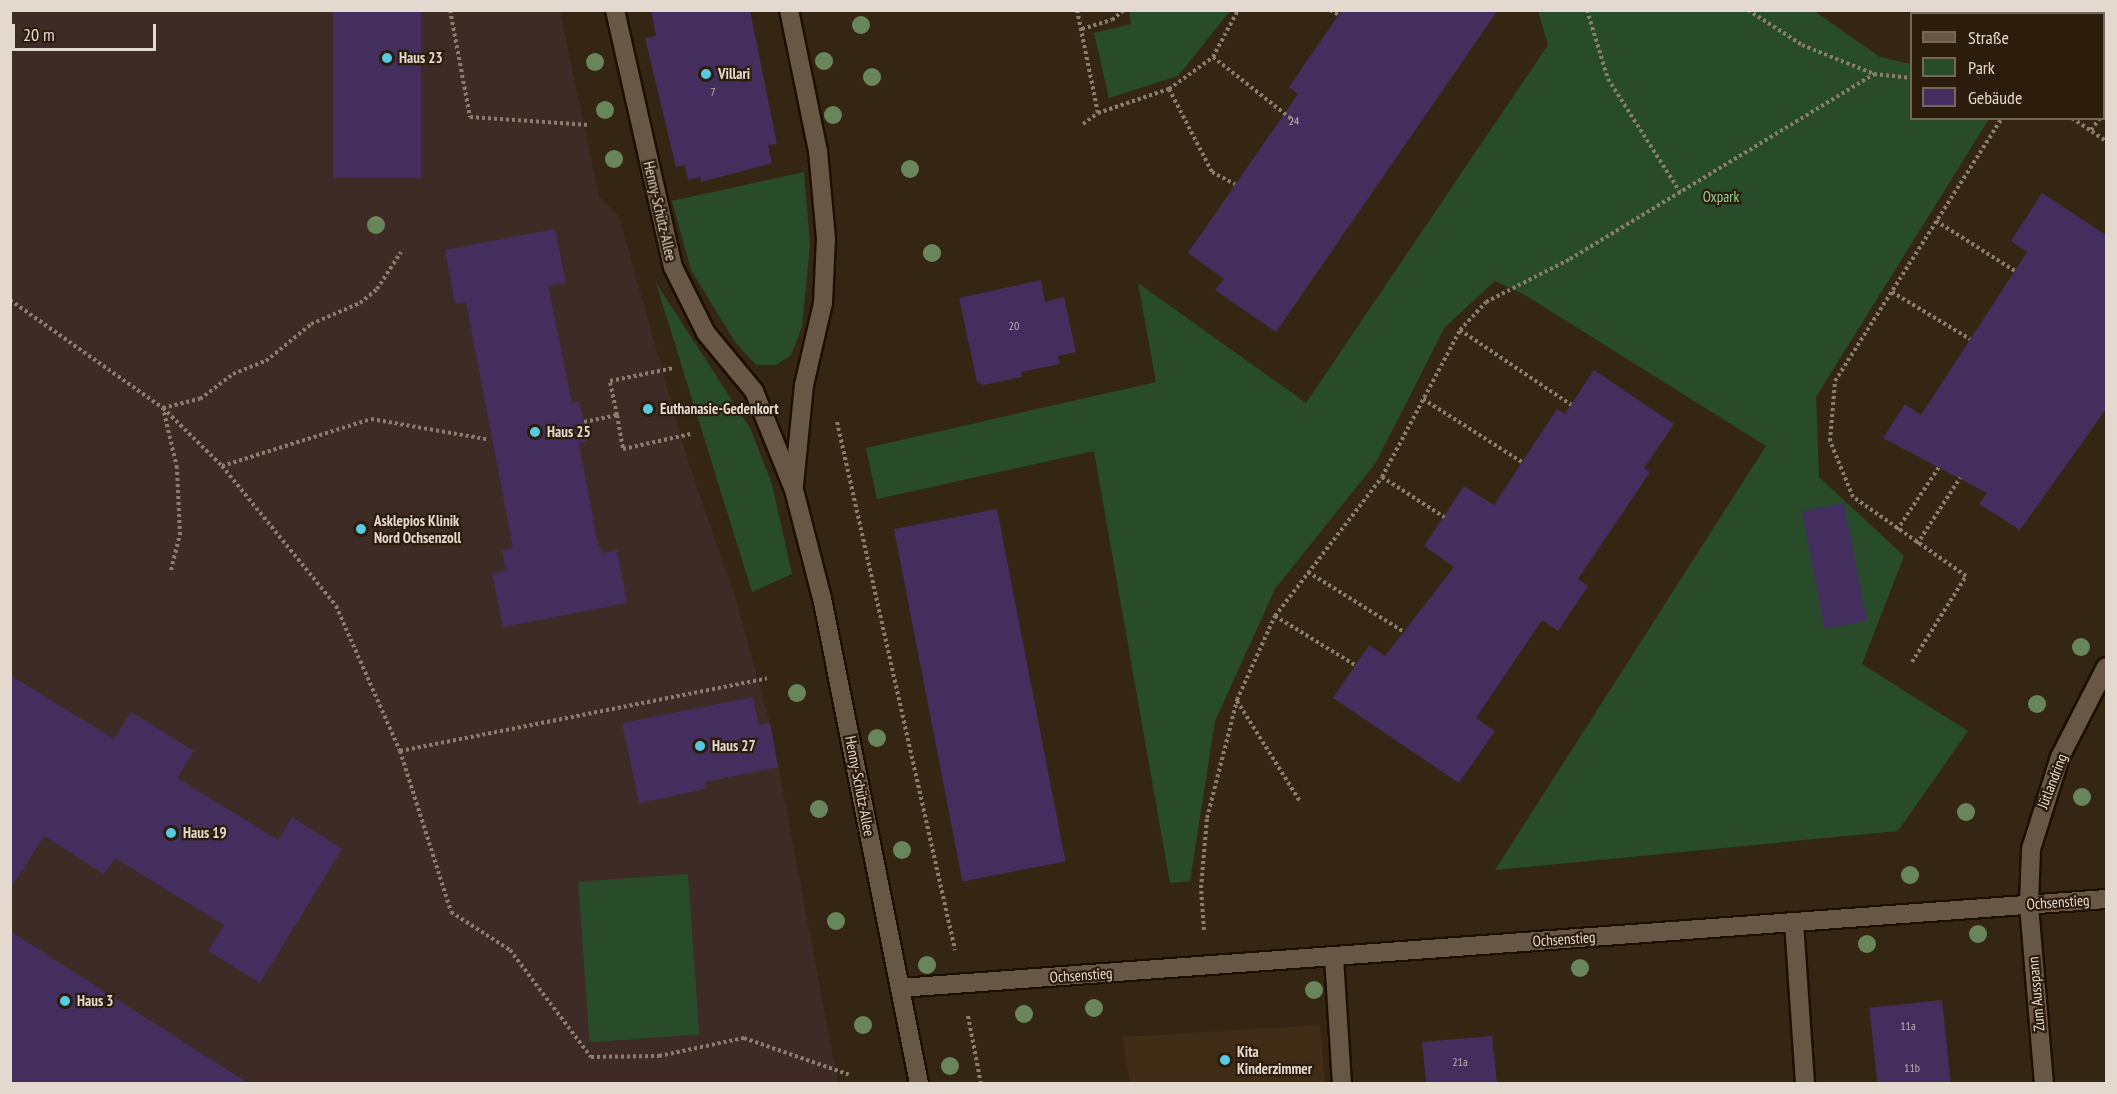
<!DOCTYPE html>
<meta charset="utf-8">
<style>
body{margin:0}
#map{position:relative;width:2117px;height:1094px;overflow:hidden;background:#352614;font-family:"PT Sans Narrow",sans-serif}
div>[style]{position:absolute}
.built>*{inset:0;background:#412d16}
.medical>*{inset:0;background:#3e2b26}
.green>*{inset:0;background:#284c29;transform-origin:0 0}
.building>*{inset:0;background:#432e5d;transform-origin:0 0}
.path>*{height:4px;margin-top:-2px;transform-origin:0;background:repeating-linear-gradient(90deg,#8a7d6f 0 3px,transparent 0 6px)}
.roads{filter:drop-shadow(2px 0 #1c0e01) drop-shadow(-2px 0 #1c0e01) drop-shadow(0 2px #1c0e01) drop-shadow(0 -2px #1c0e01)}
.service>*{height:18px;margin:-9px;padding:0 9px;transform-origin:9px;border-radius:9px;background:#685744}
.minor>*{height:18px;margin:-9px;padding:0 9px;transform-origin:9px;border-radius:9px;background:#685744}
.trees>*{width:18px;height:18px;margin:-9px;border-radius:50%;background:#68865a}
.dots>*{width:16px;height:16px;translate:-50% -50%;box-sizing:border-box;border:3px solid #2b1c0b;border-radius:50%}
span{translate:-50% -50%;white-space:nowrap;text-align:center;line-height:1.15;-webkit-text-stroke:4.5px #2b1c0b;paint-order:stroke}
.number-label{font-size:12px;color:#bbaeb2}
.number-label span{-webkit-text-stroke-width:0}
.poi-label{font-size:15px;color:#e3d9ce;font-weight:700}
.left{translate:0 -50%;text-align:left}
.park-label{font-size:15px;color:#92d593}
.street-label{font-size:15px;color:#e3d9ce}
.frame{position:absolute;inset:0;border:12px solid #e3d9ce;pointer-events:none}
.legend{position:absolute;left:1910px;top:12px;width:195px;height:108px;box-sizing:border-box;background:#2b1c0b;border:2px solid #756859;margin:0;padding:8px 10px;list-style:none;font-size:18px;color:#e3d9ce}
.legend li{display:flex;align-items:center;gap:12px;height:30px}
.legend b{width:30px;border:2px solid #756859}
.scale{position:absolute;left:12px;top:24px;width:144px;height:27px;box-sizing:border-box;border:3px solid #e3d9ce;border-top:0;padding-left:8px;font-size:18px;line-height:21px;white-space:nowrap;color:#e3d9ce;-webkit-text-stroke:4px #2b1c0b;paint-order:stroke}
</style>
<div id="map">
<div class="built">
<div style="clip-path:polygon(1320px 1025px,1325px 1083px,1130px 1083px,1123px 1037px)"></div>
</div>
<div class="medical">
<div style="clip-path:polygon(10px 11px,560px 11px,599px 197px,619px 217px,688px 462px,735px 596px,770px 723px,838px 1083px,11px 1083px)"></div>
</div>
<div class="green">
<div style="clip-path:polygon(1129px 11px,1129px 10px,1230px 11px,1178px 76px,1109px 98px,1094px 33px,1131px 24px)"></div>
<div style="clip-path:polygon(1538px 11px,1814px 11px,1880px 57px,1911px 64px,1912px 118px,1989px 119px,1816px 397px,1819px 477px,1904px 556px,1862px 664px,1968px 731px,1898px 831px,1495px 870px,1766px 446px,1525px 295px,1495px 281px,1445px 327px,1375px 464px,1275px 589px,1215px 721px,1190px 881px,1170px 883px,1094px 451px,877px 499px,866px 448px,1156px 382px,1138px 283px,1306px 403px,1548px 45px)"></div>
<div style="clip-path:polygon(804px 172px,810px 245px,802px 327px,791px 355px,776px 365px,756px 365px,735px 342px,691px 270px,672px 201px)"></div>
<div style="clip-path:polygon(656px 283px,750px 428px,772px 484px,792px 574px,752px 592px)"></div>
<div style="left:688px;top:874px;width:161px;height:110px;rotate:86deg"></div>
</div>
<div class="building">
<div style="left:333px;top:10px;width:88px;height:168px"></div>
<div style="clip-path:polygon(651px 10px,750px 10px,777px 144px,768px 145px,772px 163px,701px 182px,700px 177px,688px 180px,685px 165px,676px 167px,645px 38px,656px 36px)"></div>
<div style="clip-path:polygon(1342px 10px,1498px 10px,1276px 332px,1215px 290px,1224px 279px,1188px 253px,1298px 94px,1289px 87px)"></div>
<div style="clip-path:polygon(2042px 193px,2106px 235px,2106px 409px,2020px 530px,1979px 504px,1987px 493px,1883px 438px,1905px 404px,1921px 415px,2027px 252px,2011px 241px)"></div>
<div style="clip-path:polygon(555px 229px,566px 283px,548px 286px,572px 403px,579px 401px,584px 422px,587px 441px,579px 443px,597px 540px,602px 553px,617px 550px,627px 603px,503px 627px,492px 574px,506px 571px,502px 550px,513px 548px,466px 302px,455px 304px,445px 250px)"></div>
<div style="clip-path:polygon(1041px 280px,1045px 302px,1064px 297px,1076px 352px,1058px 356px,1060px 364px,1021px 372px,1022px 377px,984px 385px,977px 382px,959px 298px)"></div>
<div style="clip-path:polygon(1594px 370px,1674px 424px,1644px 468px,1650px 472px,1578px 579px,1588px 586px,1558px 631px,1542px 620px,1476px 718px,1495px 731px,1459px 783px,1333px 698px,1369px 645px,1385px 656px,1454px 567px,1424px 546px,1464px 486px,1494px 505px,1557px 409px,1565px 414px)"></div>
<div style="left:1844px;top:503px;width:120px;height:43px;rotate:79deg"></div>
<div style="left:997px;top:509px;width:359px;height:105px;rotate:79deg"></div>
<div style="clip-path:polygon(10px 675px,114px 739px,131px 712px,194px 751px,177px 778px,278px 840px,292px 817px,342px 849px,260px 983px,208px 951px,224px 925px,115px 858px,104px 874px,44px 836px,10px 890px)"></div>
<div style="clip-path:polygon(753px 697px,759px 725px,770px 723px,778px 767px,705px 782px,706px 789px,639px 803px,622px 723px)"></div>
<div style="clip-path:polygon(10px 931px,248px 1083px,10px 1083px)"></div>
<div style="left:1942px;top:1000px;width:83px;height:73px;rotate:84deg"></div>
<div style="clip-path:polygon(1492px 1036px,1497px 1083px,1426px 1083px,1422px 1042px)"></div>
</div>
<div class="path">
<div style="left:450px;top:10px;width:109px;rotate:79.4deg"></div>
<div style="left:470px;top:117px;width:119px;rotate:3.8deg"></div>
<div style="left:1077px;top:10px;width:105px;rotate:78.5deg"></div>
<div style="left:1098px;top:113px;width:75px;rotate:-18.7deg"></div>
<div style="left:1169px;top:89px;width:54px;rotate:-36deg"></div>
<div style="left:1213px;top:57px;width:53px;rotate:-62deg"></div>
<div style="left:1330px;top:10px;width:10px;rotate:29deg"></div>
<div style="left:1587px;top:10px;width:72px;rotate:73.1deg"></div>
<div style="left:1608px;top:79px;width:134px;rotate:57.5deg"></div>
<div style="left:1748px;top:10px;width:64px;rotate:32.9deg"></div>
<div style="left:1802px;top:45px;width:78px;rotate:21.9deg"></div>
<div style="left:1874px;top:74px;width:38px;rotate:6deg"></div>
<div style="left:1082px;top:29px;width:31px;rotate:-17deg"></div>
<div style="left:1112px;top:20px;width:16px;rotate:-40deg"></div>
<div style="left:1213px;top:57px;width:103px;rotate:38.3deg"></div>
<div style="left:1169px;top:89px;width:93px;rotate:62.6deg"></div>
<div style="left:1212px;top:172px;width:26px;rotate:28deg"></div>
<div style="left:2104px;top:113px;width:4px;rotate:-63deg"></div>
<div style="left:2072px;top:118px;width:41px;rotate:34.1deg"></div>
<div style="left:1083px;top:124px;width:19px;rotate:-36deg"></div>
<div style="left:2091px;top:130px;width:15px;rotate:-53deg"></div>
<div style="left:1936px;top:221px;width:93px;rotate:32.3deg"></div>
<div style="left:1892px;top:292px;width:91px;rotate:31.1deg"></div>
<div style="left:10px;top:300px;width:187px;rotate:35.2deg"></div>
<div style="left:163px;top:408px;width:83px;rotate:44.5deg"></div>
<div style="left:222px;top:466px;width:181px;rotate:50.8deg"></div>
<div style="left:336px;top:606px;width:158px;rotate:66.2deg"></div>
<div style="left:400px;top:751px;width:169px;rotate:72.4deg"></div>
<div style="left:451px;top:912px;width:70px;rotate:32.8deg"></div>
<div style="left:510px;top:950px;width:134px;rotate:52.9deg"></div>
<div style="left:591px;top:1057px;width:68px;rotate:-0.8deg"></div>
<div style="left:659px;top:1056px;width:87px;rotate:-12deg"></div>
<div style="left:744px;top:1038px;width:112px;rotate:19.2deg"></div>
<div style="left:1460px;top:330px;width:134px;rotate:34deg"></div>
<div style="left:1423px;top:399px;width:117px;rotate:32.5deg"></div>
<div style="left:617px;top:415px;width:35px;rotate:80deg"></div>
<div style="left:623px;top:449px;width:69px;rotate:-12.6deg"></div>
<div style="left:584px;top:422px;width:34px;rotate:-12deg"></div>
<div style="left:617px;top:415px;width:35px;rotate:-102deg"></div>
<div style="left:610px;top:381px;width:65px;rotate:-11.5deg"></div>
<div style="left:837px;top:422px;width:541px;rotate:77.4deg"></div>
<div style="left:222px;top:466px;width:156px;rotate:-17.5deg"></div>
<div style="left:371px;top:419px;width:117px;rotate:9.9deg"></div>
<div style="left:1382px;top:477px;width:74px;rotate:32.8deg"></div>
<div style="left:1897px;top:530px;width:76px;rotate:-56.3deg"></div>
<div style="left:1917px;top:544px;width:79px;rotate:-56.9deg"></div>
<div style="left:171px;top:570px;width:36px;rotate:-76deg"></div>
<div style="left:180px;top:535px;width:67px;rotate:-92.6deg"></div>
<div style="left:177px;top:468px;width:62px;rotate:-103.1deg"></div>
<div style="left:163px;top:408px;width:38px;rotate:-14deg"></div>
<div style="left:200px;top:399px;width:41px;rotate:-37.1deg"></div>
<div style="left:233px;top:374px;width:35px;rotate:-22deg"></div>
<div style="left:266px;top:361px;width:58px;rotate:-39.4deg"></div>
<div style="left:311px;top:324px;width:53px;rotate:-23.2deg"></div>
<div style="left:360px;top:303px;width:22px;rotate:-39deg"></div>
<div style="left:377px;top:289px;width:44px;rotate:-57deg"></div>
<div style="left:1308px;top:572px;width:113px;rotate:32deg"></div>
<div style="left:1275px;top:616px;width:94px;rotate:31.5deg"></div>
<div style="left:1912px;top:662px;width:102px;rotate:-57.9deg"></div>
<div style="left:1966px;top:576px;width:138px;rotate:-145deg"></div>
<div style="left:1853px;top:497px;width:61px;rotate:-112.3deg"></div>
<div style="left:1830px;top:441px;width:60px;rotate:-85.2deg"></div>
<div style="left:1835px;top:381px;width:312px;rotate:-57.6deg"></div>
<div style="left:1237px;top:701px;width:120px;rotate:57.9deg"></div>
<div style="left:400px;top:751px;width:374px;rotate:-11.2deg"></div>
<div style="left:1204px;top:930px;width:42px;rotate:-94.1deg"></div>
<div style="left:1201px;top:888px;width:70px;rotate:-85.1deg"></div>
<div style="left:1207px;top:818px;width:122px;rotate:-75.7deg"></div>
<div style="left:1237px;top:700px;width:92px;rotate:-65.7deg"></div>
<div style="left:1275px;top:616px;width:175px;rotate:-52.4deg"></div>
<div style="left:1382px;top:477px;width:166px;rotate:-62deg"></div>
<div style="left:1460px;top:330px;width:38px;rotate:-47deg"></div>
<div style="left:1486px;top:302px;width:94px;rotate:-27.1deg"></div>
<div style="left:1570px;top:259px;width:356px;rotate:-31.3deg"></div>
<div style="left:968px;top:1016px;width:69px;rotate:79.2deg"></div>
</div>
<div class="roads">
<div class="service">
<div style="left:1794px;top:922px;width:162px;rotate:86.1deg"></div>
<div style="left:1334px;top:957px;width:127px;rotate:86.4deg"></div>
</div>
<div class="minor">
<div style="left:615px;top:10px;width:263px;rotate:77.3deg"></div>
<div style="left:673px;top:267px;width:74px;rotate:63.4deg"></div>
<div style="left:706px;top:333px;width:75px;rotate:50.4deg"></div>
<div style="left:754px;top:391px;width:107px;rotate:68deg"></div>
<div style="left:794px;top:490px;width:112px;rotate:75.5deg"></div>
<div style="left:822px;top:598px;width:496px;rotate:78.7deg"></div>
<div style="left:789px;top:10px;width:144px;rotate:78.4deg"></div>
<div style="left:818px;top:151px;width:88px;rotate:84.8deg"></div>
<div style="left:826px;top:239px;width:64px;rotate:92.7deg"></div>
<div style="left:823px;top:303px;width:84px;rotate:103deg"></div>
<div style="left:804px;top:385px;width:100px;rotate:95.7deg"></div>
<div style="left:900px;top:988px;width:1209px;rotate:-4.22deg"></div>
<div style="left:2044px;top:1084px;width:181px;rotate:-94.8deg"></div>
<div style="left:2029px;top:904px;width:55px;rotate:-87.9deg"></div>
<div style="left:2031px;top:849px;width:96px;rotate:-72.5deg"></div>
<div style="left:2060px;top:757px;width:101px;rotate:-62.9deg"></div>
</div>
</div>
<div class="trees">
<div style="left:861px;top:25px"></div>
<div style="left:824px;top:61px"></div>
<div style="left:595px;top:62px"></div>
<div style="left:872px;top:77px"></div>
<div style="left:605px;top:110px"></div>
<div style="left:833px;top:115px"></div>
<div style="left:614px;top:159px"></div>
<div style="left:910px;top:169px"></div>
<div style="left:376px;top:225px"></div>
<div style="left:932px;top:253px"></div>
<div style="left:2081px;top:647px"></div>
<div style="left:797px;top:693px"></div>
<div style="left:2037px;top:704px"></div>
<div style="left:877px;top:738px"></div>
<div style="left:2082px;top:797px"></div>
<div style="left:819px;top:809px"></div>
<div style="left:1966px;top:812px"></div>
<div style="left:902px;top:850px"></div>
<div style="left:1910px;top:875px"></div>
<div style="left:836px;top:921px"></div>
<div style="left:1978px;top:934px"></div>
<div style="left:1867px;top:944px"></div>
<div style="left:927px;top:965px"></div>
<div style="left:1580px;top:968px"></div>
<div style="left:1314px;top:990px"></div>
<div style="left:1094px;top:1008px"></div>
<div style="left:1024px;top:1014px"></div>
<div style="left:863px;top:1025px"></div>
<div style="left:950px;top:1066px"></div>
</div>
<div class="dots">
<div style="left:387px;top:58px;background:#57c9e2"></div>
<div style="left:706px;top:74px;background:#57c9e2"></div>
<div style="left:648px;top:409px;background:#57c9e2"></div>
<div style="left:535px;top:432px;background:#57c9e2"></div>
<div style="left:361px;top:529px;background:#57c9e2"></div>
<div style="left:700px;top:746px;background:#57c9e2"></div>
<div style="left:171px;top:833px;background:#57c9e2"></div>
<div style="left:65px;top:1001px;background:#57c9e2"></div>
<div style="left:1225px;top:1060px;background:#57c9e2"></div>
</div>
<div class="number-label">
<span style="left:713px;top:92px">7</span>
<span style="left:1294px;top:121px">24</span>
<span style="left:1014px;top:326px">20</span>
<span style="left:1908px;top:1026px">11a</span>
<span style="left:1460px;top:1062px">21a</span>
<span style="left:1912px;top:1068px">11b</span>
</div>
<div class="poi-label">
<span class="left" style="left:399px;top:58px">Haus 23</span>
<span class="left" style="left:718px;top:74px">Villari</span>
<span class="left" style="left:660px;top:409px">Euthanasie-Gedenkort</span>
<span class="left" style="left:547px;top:432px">Haus 25</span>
<span class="left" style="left:374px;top:529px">Asklepios Klinik<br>Nord Ochsenzoll</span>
<span class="left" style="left:712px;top:746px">Haus 27</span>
<span class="left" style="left:183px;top:833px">Haus 19</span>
<span class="left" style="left:77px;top:1001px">Haus 3</span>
<span class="left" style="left:1237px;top:1060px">Kita<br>Kinderzimmer</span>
</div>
<div class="park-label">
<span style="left:1721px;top:197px">Oxpark</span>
</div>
<div class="street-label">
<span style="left:660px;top:211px;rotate:77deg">Henny-Schütz-Allee</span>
<span style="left:2052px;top:781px;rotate:-69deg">Jütlandring</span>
<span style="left:860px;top:786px;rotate:79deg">Henny-Schütz-Allee</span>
<span style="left:2058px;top:902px;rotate:-4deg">Ochsenstieg</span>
<span style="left:1564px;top:939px;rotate:-4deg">Ochsenstieg</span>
<span style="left:1081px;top:975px;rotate:-4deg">Ochsenstieg</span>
<span style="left:2036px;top:994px;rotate:-95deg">Zum Ausspann</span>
</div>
<div class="frame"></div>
<ul class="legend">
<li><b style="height:8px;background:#685744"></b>Straße</li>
<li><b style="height:16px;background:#284c29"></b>Park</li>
<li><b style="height:16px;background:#432e5d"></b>Gebäude</li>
</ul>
<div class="scale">20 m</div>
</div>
